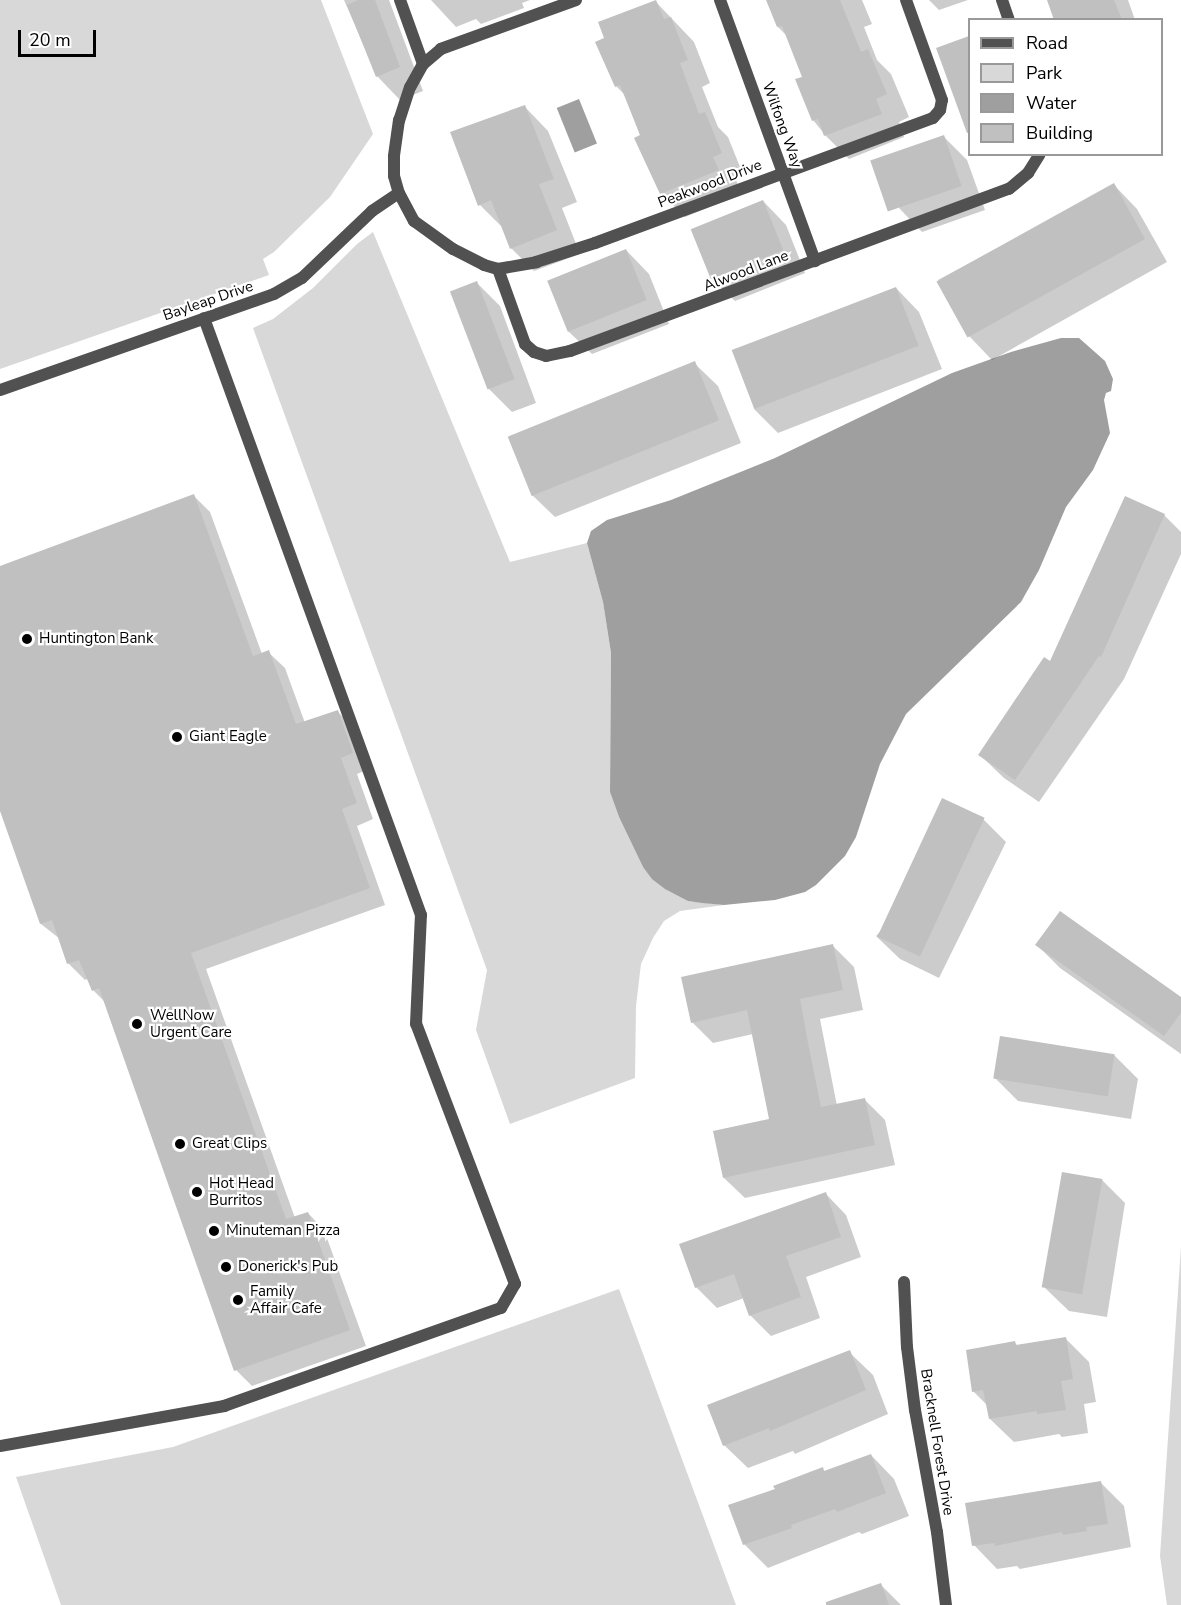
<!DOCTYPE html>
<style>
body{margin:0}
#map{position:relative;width:1181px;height:1605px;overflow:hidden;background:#fff;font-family:"Nunito Sans",sans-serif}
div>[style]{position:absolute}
.green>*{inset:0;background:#d8d8d8}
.water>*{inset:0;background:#9f9f9f;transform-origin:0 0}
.shadow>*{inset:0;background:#0003}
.building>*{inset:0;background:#c0c0c0;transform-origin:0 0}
.street>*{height:12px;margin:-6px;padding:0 6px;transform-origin:6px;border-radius:6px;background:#515151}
.dots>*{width:16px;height:16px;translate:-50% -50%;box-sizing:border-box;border:3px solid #fff;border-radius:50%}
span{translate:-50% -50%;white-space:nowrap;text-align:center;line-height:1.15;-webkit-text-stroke:4.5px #fff;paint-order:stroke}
.street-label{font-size:15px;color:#000}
.poi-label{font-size:15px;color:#000}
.left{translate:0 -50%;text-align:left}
.legend{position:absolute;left:968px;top:18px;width:195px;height:138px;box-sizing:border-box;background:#fff;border:2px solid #999;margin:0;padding:8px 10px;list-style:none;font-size:18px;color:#000}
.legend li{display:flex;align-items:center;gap:12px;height:30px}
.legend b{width:30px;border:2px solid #999}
.scale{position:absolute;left:18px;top:30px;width:78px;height:27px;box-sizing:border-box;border:3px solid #000;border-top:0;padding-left:8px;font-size:18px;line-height:21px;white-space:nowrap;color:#000;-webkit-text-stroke:4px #fff;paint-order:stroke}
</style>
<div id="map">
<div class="green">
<div style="clip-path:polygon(0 0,321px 0,373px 134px,330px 197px,274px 252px,263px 259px,269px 275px,0 369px)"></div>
<div style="clip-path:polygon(373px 232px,510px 562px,587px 543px,603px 602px,611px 653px,610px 792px,619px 817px,643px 867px,688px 901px,724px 905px,680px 911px,664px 921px,653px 938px,641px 964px,636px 1006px,635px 1078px,510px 1124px,476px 1030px,487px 970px,253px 328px,273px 319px,313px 288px,357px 244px)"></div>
<div style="clip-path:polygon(1181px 1247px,1181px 1605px,1167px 1605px,1160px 1556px)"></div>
<div style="clip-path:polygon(619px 1289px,736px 1605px,61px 1605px,16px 1477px,173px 1447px)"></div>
</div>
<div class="water">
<div style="left:579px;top:99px;width:48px;height:24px;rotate:68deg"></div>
<div style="clip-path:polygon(1061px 338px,1079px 338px,1105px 361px,1113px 379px,1111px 391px,1106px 393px,1104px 400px,1110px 433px,1093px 470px,1066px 507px,1039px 570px,1021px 602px,906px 714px,880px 764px,856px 837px,845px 856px,816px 885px,805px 892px,775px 900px,724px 905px,702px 903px,688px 901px,665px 889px,652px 879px,643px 867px,619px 817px,610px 792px,611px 653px,603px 602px,587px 543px,591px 531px,607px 520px,671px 500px,775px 458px,952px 373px,1011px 352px)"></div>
</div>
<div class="shadow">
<div style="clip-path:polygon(344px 0,389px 0,423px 91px,400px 100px,377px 76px)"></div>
<div style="clip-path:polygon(431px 0,530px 0,522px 3px,524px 8px,481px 24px,476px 19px,456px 27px)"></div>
<div style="clip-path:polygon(768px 0,862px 0,872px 24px,864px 27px,877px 60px,891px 74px,909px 117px,899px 122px,904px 137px,849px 159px,826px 136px,813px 120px,804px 78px,787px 36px,778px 27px)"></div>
<div style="clip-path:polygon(929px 0,968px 0,939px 10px)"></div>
<div style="clip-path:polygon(1048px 0,1128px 0,1135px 20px,1056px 20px)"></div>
<div style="clip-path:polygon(656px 2px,694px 42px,710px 83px,702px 87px,718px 127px,728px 137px,744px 177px,736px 180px,742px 194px,685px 217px,661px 193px,626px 96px,616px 86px,606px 38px)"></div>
<div style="clip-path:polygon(970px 37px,970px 128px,938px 49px)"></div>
<div style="clip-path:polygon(525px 107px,548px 131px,577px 202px,562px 208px,580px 254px,534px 271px,511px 248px,503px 228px,480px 205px)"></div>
<div style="clip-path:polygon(944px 137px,967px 160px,985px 210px,922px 232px,899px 208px)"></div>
<div style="clip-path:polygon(1114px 185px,1137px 209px,1167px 262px,992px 360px,969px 336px,938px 280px)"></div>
<div style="clip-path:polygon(763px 201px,786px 225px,805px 273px,735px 301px,711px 278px)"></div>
<div style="clip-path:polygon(626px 250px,649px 274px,669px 324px,592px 354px,568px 331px)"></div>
<div style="clip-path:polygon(477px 283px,500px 306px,536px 403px,512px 412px,489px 389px)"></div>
<div style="clip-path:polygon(896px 288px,919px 312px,942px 369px,778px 433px,754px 409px)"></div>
<div style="clip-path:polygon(694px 363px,718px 386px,741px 443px,555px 517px,531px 494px)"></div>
<div style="clip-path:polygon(194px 496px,210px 512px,262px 654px,268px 652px,285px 668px,305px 723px,337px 711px,354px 728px,369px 769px,357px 774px,373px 819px,357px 826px,385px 905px,206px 969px,295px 1218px,308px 1213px,324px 1230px,366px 1346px,252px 1386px,236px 1370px,105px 1002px,93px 990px,89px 978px,85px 980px,68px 963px,60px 939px,41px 924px,0 807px,0 568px)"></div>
<div style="clip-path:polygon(1164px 515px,1181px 532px,1181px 554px,1124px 679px,1039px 802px,1004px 778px,980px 755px)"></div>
<div style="clip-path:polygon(983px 819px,1006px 842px,939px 978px,900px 959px,876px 936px)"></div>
<div style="clip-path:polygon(1037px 945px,1181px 999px,1181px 1054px,1060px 968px)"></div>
<div style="clip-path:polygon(833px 946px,854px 967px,863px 1010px,820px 1019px,837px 1106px,864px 1099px,885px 1120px,895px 1165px,745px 1198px,724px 1178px,770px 1120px,753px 1034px,713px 1043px,692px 1022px)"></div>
<div style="clip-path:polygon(1114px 1055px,1138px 1079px,1131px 1119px,1018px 1101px,995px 1078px)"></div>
<div style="clip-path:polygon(1102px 1180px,1125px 1203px,1107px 1317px,1069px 1311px,1045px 1288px)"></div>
<div style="clip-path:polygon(826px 1194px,846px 1215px,861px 1257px,806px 1277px,820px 1318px,771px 1336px,750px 1315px,744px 1298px,717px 1308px,696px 1287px)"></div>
<div style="clip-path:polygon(1065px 1338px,1089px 1362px,1096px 1402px,1084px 1404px,1088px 1433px,1062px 1437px,1059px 1434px,1014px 1442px,990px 1419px,988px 1406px,973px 1391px,1015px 1343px,1018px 1346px)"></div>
<div style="clip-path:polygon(849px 1352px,873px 1375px,888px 1414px,795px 1454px,793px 1451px,748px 1468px,724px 1445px)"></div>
<div style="clip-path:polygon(871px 1455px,894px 1479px,909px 1516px,862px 1534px,859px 1532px,768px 1568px,744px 1544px,777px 1490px,822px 1469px,826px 1472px)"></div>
<div style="clip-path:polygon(1101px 1483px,1124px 1506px,1131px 1547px,1020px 1569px,1017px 1566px,997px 1569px,974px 1545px)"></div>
<div style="clip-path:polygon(880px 1584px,901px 1605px,827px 1605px)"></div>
</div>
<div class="building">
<div style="clip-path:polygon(358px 0,375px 0,400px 67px,376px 77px,347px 5px)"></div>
<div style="clip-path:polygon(656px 0,664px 19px,671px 17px,688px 60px,680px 63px,699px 114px,705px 112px,722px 153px,713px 157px,719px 170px,660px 194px,634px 138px,640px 135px,620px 85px,615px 87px,595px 42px,604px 38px,598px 22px)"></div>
<div style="clip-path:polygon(766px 0,840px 0,861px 52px,868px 49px,887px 94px,876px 99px,882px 114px,824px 136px,818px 119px,812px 121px,795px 79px,802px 77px,782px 26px,777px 27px)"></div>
<div style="clip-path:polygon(1047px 0,1114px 0,1122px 20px,1054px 20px)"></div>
<div style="clip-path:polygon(969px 36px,969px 133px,967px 133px,936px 48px)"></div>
<div style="clip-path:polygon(525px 105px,554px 179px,539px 184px,557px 230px,510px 249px,491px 200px,478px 206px,450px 132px)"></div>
<div style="left:944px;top:135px;width:54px;height:78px;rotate:71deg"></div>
<div style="left:1114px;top:183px;width:64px;height:203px;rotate:61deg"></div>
<div style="left:763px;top:200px;width:54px;height:78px;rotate:68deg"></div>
<div style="left:626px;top:249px;width:55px;height:85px;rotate:68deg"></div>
<div style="left:477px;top:281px;width:105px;height:29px;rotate:69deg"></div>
<div style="left:896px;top:287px;width:63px;height:176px;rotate:69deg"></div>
<div style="left:695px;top:361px;width:64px;height:202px;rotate:68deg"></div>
<div style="clip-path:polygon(194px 494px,253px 656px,269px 650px,296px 724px,338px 710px,353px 753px,341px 758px,357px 803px,342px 809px,370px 888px,191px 953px,286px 1219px,308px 1212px,350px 1330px,234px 1371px,99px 988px,92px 991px,79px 960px,67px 964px,52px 920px,40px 924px,0 811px,0 566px)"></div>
<div style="clip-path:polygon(1125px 496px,1165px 514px,1101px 657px,1099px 656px,1015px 780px,978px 755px,1044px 657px,1050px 661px)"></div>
<div style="left:942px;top:798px;width:47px;height:153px;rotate:25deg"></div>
<div style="clip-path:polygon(1060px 911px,1181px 997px,1181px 1013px,1164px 1036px,1035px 945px)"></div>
<div style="clip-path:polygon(833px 944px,843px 990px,800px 999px,808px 1043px,821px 1107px,865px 1098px,875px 1145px,723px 1178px,713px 1131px,769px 1119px,747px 1010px,691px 1023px,681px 977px)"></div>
<div style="left:1000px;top:1036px;width:116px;height:43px;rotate:9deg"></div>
<div style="left:1062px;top:1172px;width:41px;height:117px;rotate:10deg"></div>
<div style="clip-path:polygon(826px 1192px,841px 1237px,786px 1256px,801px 1297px,749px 1316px,734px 1274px,695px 1288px,679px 1244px)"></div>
<div style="clip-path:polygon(1066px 1337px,1073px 1379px,1061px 1381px,1066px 1410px,1037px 1414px,1037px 1411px,989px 1419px,983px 1390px,972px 1392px,966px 1350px,1015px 1341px,1016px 1345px)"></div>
<div style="clip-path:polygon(850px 1350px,866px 1390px,770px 1431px,769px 1428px,723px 1446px,707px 1405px)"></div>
<div style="clip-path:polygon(871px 1454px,886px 1493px,837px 1512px,835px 1509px,791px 1525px,792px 1528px,743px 1545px,728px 1505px,775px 1489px,773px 1486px,823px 1467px,824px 1471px)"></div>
<div style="clip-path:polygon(1101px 1481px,1108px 1524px,1086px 1527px,1087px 1531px,1063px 1535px,1062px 1532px,995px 1546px,995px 1543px,972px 1546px,965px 1503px)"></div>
<div style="clip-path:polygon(881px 1583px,889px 1605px,826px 1605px,826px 1602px)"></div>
</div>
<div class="street">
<div style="left:400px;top:0;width:68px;rotate:70.2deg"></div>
<div style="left:576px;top:0;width:144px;rotate:160.1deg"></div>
<div style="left:441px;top:49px;width:23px;rotate:140deg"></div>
<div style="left:423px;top:64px;width:26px;rotate:119deg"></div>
<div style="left:410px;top:87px;width:35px;rotate:108deg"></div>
<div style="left:399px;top:120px;width:37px;rotate:98deg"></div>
<div style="left:394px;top:157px;width:19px;rotate:90deg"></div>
<div style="left:394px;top:176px;width:18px;rotate:74deg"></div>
<div style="left:399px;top:193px;width:32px;rotate:62deg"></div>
<div style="left:414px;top:221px;width:48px;rotate:35.7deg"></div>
<div style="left:453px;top:249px;width:35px;rotate:27deg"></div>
<div style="left:484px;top:265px;width:15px;rotate:16deg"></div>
<div style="left:498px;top:269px;width:39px;rotate:-10deg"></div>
<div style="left:536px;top:262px;width:62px;rotate:-17.9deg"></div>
<div style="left:595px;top:243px;width:360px;rotate:-20.3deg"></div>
<div style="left:933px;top:118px;width:11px;rotate:-49deg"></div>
<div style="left:940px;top:110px;width:10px;rotate:-79deg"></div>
<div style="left:942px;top:100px;width:106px;rotate:-109.8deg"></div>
<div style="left:720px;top:0;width:278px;rotate:70deg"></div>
<div style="left:1002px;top:0;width:21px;rotate:71deg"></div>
<div style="left:498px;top:269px;width:80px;rotate:70.2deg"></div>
<div style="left:525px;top:344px;width:12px;rotate:42deg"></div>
<div style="left:534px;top:352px;width:13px;rotate:18deg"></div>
<div style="left:546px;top:356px;width:25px;rotate:-12deg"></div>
<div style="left:570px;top:351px;width:468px;rotate:-20.3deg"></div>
<div style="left:1009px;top:189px;width:25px;rotate:-40deg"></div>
<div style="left:1028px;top:173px;width:22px;rotate:-58deg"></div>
<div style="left:0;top:390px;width:290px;rotate:-19.3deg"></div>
<div style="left:274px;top:294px;width:32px;rotate:-30deg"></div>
<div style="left:302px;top:278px;width:97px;rotate:-43.7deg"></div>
<div style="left:372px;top:211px;width:32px;rotate:-34deg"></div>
<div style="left:904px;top:1282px;width:65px;rotate:87.4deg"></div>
<div style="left:907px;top:1347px;width:64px;rotate:82.8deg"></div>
<div style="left:915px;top:1410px;width:124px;rotate:79.8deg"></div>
<div style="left:937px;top:1532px;width:74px;rotate:83deg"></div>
<div style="left:0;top:1446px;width:228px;rotate:-10.1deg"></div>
<div style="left:224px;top:1406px;width:294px;rotate:-19.5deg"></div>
<div style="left:501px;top:1308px;width:28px;rotate:-60deg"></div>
<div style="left:515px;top:1284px;width:278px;rotate:-110.8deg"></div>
<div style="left:416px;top:1024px;width:109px;rotate:-87.4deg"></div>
<div style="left:421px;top:915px;width:635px;rotate:-109.98deg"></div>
</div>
<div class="dots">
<div style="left:27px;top:639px;background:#000"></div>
<div style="left:177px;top:737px;background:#000"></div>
<div style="left:137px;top:1024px;background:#000"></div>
<div style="left:180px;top:1144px;background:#000"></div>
<div style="left:197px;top:1192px;background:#000"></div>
<div style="left:214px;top:1231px;background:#000"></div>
<div style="left:226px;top:1267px;background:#000"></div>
<div style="left:238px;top:1300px;background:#000"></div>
</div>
<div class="street-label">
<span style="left:782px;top:125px;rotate:70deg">Wilfong Way</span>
<span style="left:710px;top:184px;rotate:-21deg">Peakwood Drive</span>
<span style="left:746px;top:271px;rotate:-21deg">Alwood Lane</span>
<span style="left:208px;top:301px;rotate:-19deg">Bayleap Drive</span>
<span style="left:937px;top:1442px;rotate:81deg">Bracknell Forest Drive</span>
</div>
<div class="poi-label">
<span class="left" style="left:39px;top:639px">Huntington Bank</span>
<span class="left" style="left:189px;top:737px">Giant Eagle</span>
<span class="left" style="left:150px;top:1024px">WellNow<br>Urgent Care</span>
<span class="left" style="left:192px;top:1144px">Great Clips</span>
<span class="left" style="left:209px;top:1192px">Hot Head<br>Burritos</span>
<span class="left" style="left:226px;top:1231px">Minuteman Pizza</span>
<span class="left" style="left:238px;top:1267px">Donerick's Pub</span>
<span class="left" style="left:250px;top:1300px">Family<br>Affair Cafe</span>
</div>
<ul class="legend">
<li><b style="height:8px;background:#515151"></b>Road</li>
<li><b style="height:16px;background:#d8d8d8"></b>Park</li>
<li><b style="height:16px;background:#9f9f9f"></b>Water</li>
<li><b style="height:16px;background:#c0c0c0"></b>Building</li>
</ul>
<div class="scale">20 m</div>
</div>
